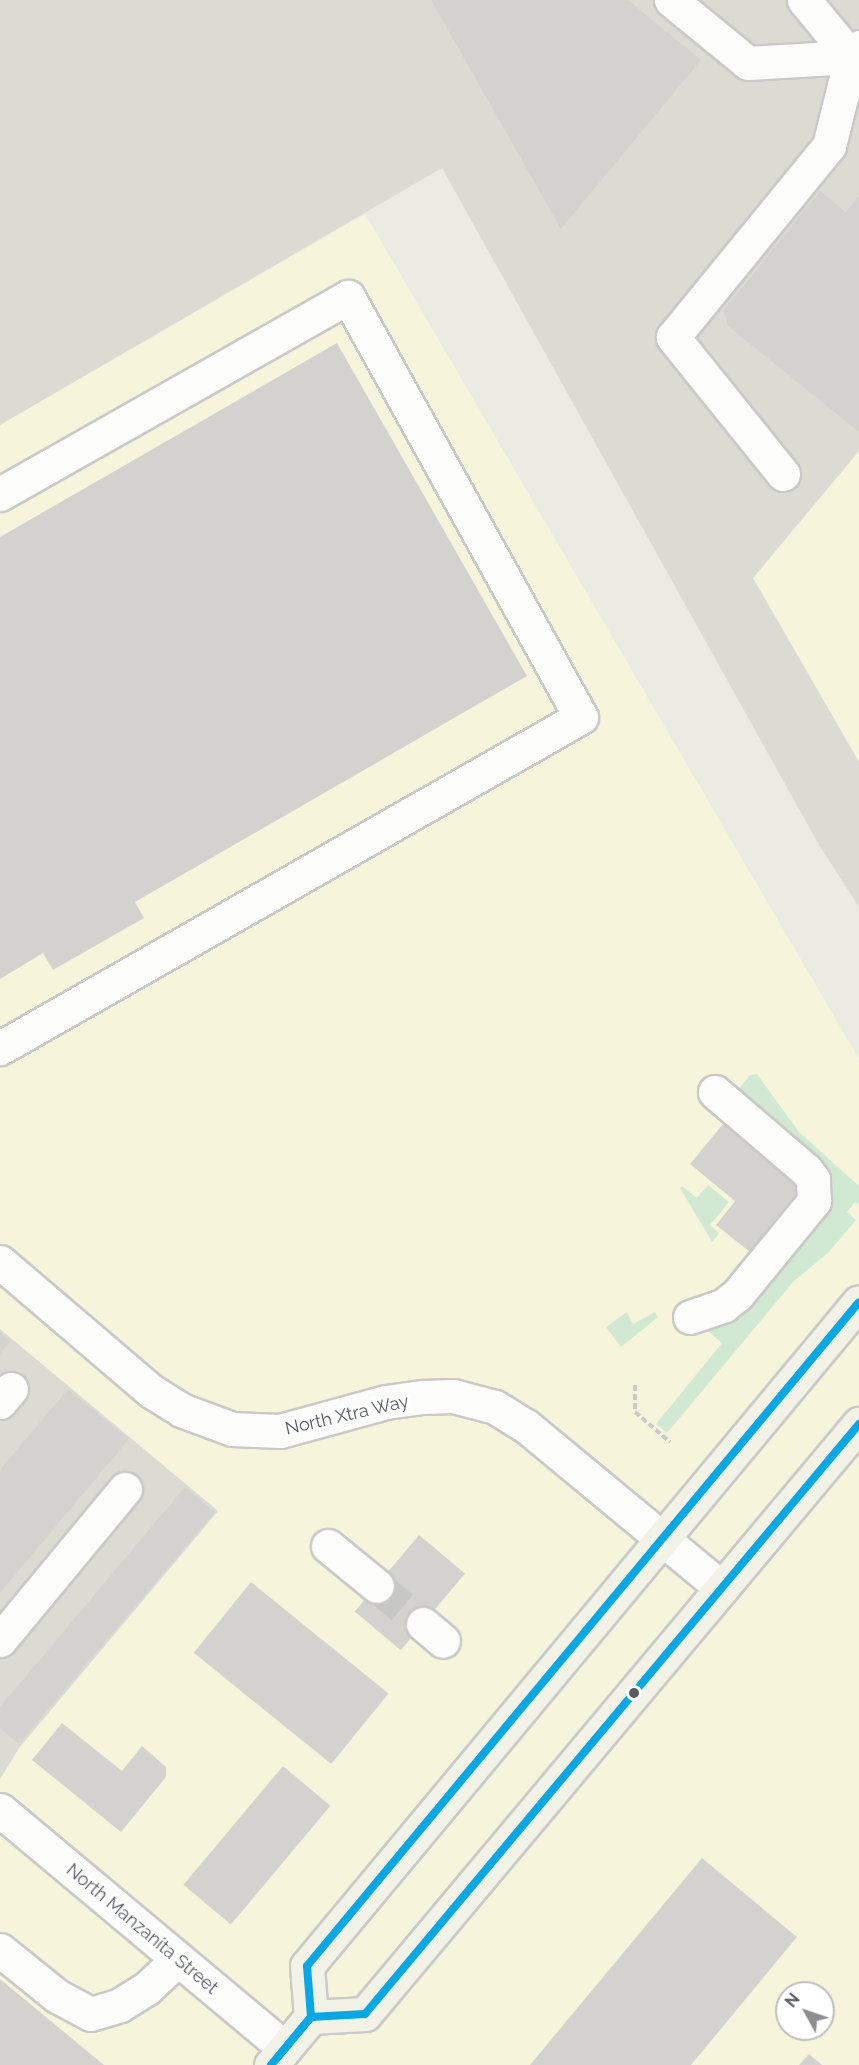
<!DOCTYPE html>
<style>
body{margin:0}
#map{position:relative;width:859px;height:2065px;overflow:hidden;background:#ebebe4;font-family:Raleway,sans-serif}
div>[style]{position:absolute}
.commercial>*{inset:0;background:#f6f5dc}
.industrial>*{inset:0;background:#dbdbd4}
.green>*{inset:0;background:#d1e9d2}
.building>*{inset:0;background:#d3d2ce;transform-origin:0 0}
.minor-tunnel>*{height:33px;margin-top:-16.5px;transform-origin:0;background:repeating-linear-gradient(90deg,#c7c7c4 0 33px,transparent 0 49px)}
.path>*{height:4px;margin-top:-2px;transform-origin:0;background:repeating-linear-gradient(90deg,#c7ccca 0 6px,transparent 0 9px)}
.roads{filter:drop-shadow(2px 0 #c9c9c8) drop-shadow(-2px 0 #c9c9c8) drop-shadow(0 2px #c9c9c8) drop-shadow(0 -2px #c9c9c8)}
.minor>*{height:33px;margin:-16.5px;padding:0 16.5px;transform-origin:16.5px;border-radius:16.5px;background:#fcfcfb}
.major>*{height:33px;margin:-16.5px;padding:0 16.5px;transform-origin:16.5px;border-radius:16.5px;background:#f2f2e7}
.bus-1>*{height:8px;margin:-4px;padding:0 4px;transform-origin:4px;border-radius:4px;background:#09a7e4}
.dots>*{width:16px;height:16px;translate:-50% -50%;box-sizing:border-box;border:3px solid #fff;border-radius:50%}
span{translate:-50% -50%;white-space:nowrap;text-align:center;line-height:1.15;-webkit-text-stroke:5px #fff;paint-order:stroke}
.street-label{font-size:18px;color:#5a5c64}
.north{position:absolute;left:775px;top:1981px;width:60px;height:60px;box-sizing:border-box;background:#fff;border:2px solid #bdbec1;border-radius:50%;rotate:310deg;font-size:16px;font-weight:700;line-height:24px;text-align:center;color:#5a5c64}
.north::after{content:'';display:block;margin:auto;width:21px;height:27px;background:#8d8e91;clip-path:polygon(50% 0,100% 100%,50% 72%,0 100%)}
</style>
<div id="map">
<div class="commercial">
<div style="clip-path:polygon(evenodd,365px 214px,859px 1059px,859px 2065px,0 2065px,0 1779px,19px 1748px,218px 1511px,0 1329px,0 425px,365px 214px,787px 1993px,823px 1993px,823px 2029px,787px 2029px,787px 1993px)"></div>
<div style="clip-path:polygon(859px 451px,859px 762px,753px 578px)"></div>
</div>
<div class="industrial">
<div style="clip-path:polygon(0 0,859px 0,859px 451px,753px 578px,859px 762px,859px 907px,819px 845px,442px 168px,0 425px)"></div>
<div style="clip-path:polygon(0 1329px,218px 1511px,19px 1748px,0 1779px)"></div>
</div>
<div class="green">
<div style="clip-path:polygon(757px 1074px,799px 1132px,859px 1186px,859px 1205px,855px 1202px,847px 1212px,856px 1220px,828px 1253px,794px 1281px,667px 1433px,656px 1424px,722px 1343px,704px 1328px,825px 1202px,737px 1091px,750px 1075px)"></div>
<div style="clip-path:polygon(708px 1185px,729px 1202px,710px 1225px,719px 1233px,712px 1242px,680px 1188px,682px 1186px,697px 1198px)"></div>
<div style="clip-path:polygon(627px 1312px,633px 1324px,655px 1312px,658px 1317px,621px 1347px,606px 1327px)"></div>
</div>
<div class="building">
<div style="clip-path:polygon(431px 0,628px 0,701px 60px,561px 229px)"></div>
<div style="clip-path:polygon(820px 191px,846px 212px,859px 196px,859px 432px,728px 326px,724px 310px)"></div>
<div style="clip-path:polygon(337px 343px,527px 676px,135px 902px,144px 918px,53px 970px,43px 953px,0 979px,0 537px)"></div>
<div style="clip-path:polygon(728px 1118px,808px 1183px,750px 1252px,716px 1225px,735px 1201px,690px 1164px)"></div>
<div style="clip-path:polygon(0 1332px,10px 1341px,0 1354px)"></div>
<div style="clip-path:polygon(68px 1389px,129px 1439px,0 1593px,0 1470px)"></div>
<div style="clip-path:polygon(185px 1487px,215px 1512px,19px 1744px,0 1728px,0 1707px)"></div>
<div style="left:419px;top:1535px;width:60px;height:100px;rotate:40deg"></div>
<div style="left:251px;top:1582px;width:177px;height:91px;rotate:39deg"></div>
<div style="clip-path:polygon(62px 1723px,122px 1771px,142px 1746px,166px 1767px,166px 1777px,121px 1832px,32px 1760px)"></div>
<div style="left:283px;top:1766px;width:62px;height:155px;rotate:40deg"></div>
<div style="clip-path:polygon(702px 1858px,797px 1937px,691px 2065px,530px 2065px)"></div>
<div style="clip-path:polygon(0 1979px,104px 2065px,0 2065px)"></div>
<div style="clip-path:polygon(809px 2054px,822px 2065px,799px 2065px)"></div>
</div>
<div class="minor-tunnel">
<div style="left:377px;top:1586px;width:60px;rotate:39.6deg"></div>
</div>
<div class="path">
<div style="left:635px;top:1385px;width:27px;rotate:90deg"></div>
<div style="left:635px;top:1412px;width:46px;rotate:40.6deg"></div>
</div>
<div class="roads">
<div class="minor">
<div style="left:671px;top:0;width:99px;rotate:39.3deg"></div>
<div style="left:748px;top:63px;width:103px;rotate:-3.3deg"></div>
<div style="left:804px;top:0;width:74px;rotate:50.5deg"></div>
<div style="left:783px;top:474px;width:176px;rotate:-128.8deg"></div>
<div style="left:673px;top:337px;width:247px;rotate:-50.8deg"></div>
<div style="left:829px;top:146px;width:92px;rotate:-76.1deg"></div>
<div style="left:851px;top:57px;width:13px;rotate:-51deg"></div>
<div style="left:0;top:494px;width:400px;rotate:-29.5deg"></div>
<div style="left:348px;top:297px;width:480px;rotate:61deg"></div>
<div style="left:581px;top:717px;width:669px;rotate:150.33deg"></div>
<div style="left:0;top:1262px;width:199px;rotate:40.5deg"></div>
<div style="left:151px;top:1391px;width:36px;rotate:32deg"></div>
<div style="left:181px;top:1410px;width:54px;rotate:20.4deg"></div>
<div style="left:232px;top:1429px;width:48px;rotate:2.4deg"></div>
<div style="left:280px;top:1431px;width:110px;rotate:-15.3deg"></div>
<div style="left:386px;top:1402px;width:37px;rotate:-8deg"></div>
<div style="left:423px;top:1397px;width:30px;rotate:-2deg"></div>
<div style="left:453px;top:1396px;width:43px;rotate:14.7deg"></div>
<div style="left:495px;top:1407px;width:36px;rotate:32deg"></div>
<div style="left:526px;top:1426px;width:254px;rotate:39.6deg"></div>
<div style="left:690px;top:1317px;width:36px;rotate:-19deg"></div>
<div style="left:724px;top:1305px;width:16px;rotate:-38deg"></div>
<div style="left:737px;top:1295px;width:122px;rotate:-50.7deg"></div>
<div style="left:814px;top:1201px;width:22px;rotate:-93deg"></div>
<div style="left:813px;top:1179px;width:11px;rotate:-128deg"></div>
<div style="left:806px;top:1170px;width:120px;rotate:-139.4deg"></div>
<div style="left:0;top:1402px;width:17px;rotate:-50deg"></div>
<div style="left:328px;top:1546px;width:63px;rotate:39.2deg"></div>
<div style="left:423px;top:1624px;width:26px;rotate:40deg"></div>
<div style="left:0;top:1640px;width:196px;rotate:-50.4deg"></div>
<div style="left:0;top:1810px;width:371px;rotate:39.9deg"></div>
<div style="left:0;top:1950px;width:73px;rotate:38.9deg"></div>
<div style="left:57px;top:1996px;width:38px;rotate:28deg"></div>
<div style="left:91px;top:2014px;width:30px;rotate:-17deg"></div>
<div style="left:120px;top:2005px;width:31px;rotate:-32deg"></div>
<div style="left:146px;top:1989px;width:44px;rotate:-43.2deg"></div>
</div>
<div class="major">
<div style="left:311px;top:2017px;width:54px;rotate:-3.2deg"></div>
<div style="left:365px;top:2014px;width:770px;rotate:-50.06deg"></div>
<div style="left:271px;top:2065px;width:62px;rotate:-50.2deg"></div>
<div style="left:311px;top:2017px;width:51px;rotate:-94.5deg"></div>
<div style="left:307px;top:1966px;width:863px;rotate:-50.26deg"></div>
</div>
</div>
<div class="bus-1">
<div style="left:277px;top:2058px;width:53px;rotate:-50.3deg"></div>
<div style="left:311px;top:2017px;width:54px;rotate:-3.2deg"></div>
<div style="left:365px;top:2014px;width:770px;rotate:-50.06deg"></div>
<div style="left:271px;top:2065px;width:62px;rotate:-50.2deg"></div>
<div style="left:311px;top:2017px;width:51px;rotate:-94.5deg"></div>
<div style="left:307px;top:1966px;width:863px;rotate:-50.26deg"></div>
</div>
<div class="dots">
<div style="left:634px;top:1693px;background:#5a5c64"></div>
</div>
<div class="street-label">
<span style="left:347px;top:1415px;rotate:-13deg">North Xtra Way</span>
<span style="left:142px;top:1929px;rotate:40deg">North Manzanita Street</span>
</div>
<div class="north">N</div>
</div>
